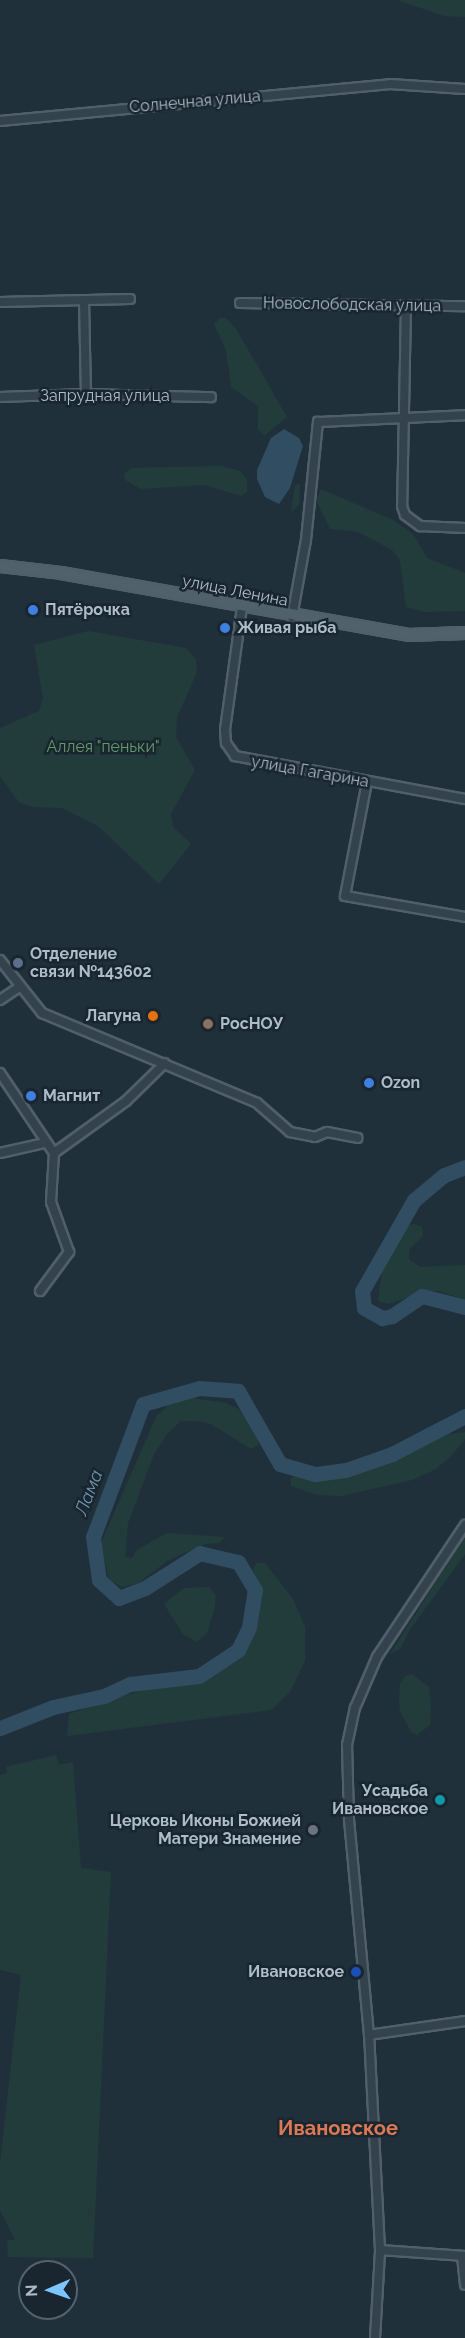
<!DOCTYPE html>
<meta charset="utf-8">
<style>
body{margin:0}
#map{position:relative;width:465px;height:2338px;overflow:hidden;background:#20303b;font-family:Raleway,sans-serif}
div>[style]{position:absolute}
.green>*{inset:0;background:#223c3b}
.water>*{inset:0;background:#304d62}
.river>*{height:15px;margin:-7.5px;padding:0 7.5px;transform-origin:7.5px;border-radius:7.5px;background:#304d62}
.roads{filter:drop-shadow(2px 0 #515f69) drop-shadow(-2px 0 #515f69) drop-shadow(0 2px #515f69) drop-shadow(0 -2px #515f69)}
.minor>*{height:8px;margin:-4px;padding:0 4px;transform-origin:4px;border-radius:4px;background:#33424c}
.major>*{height:10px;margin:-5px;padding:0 5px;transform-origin:5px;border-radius:5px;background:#51616c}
.dots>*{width:16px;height:16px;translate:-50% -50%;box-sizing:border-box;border:3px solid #192630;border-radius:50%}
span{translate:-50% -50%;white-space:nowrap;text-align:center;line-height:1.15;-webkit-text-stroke:5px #192630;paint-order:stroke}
.street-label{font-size:16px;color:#aebcc8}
.poi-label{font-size:16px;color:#aebcc8;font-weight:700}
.left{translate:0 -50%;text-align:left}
.right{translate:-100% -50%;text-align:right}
.park-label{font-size:16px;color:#639b67}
.water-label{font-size:18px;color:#6c94ae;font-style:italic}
.quarter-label{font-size:20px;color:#dd7854;font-weight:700}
.north{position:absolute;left:18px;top:2260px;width:60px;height:60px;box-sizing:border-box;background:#192630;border:2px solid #55626d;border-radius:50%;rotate:268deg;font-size:16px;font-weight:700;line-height:24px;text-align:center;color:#aebcc8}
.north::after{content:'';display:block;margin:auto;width:21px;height:27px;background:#7cc5ff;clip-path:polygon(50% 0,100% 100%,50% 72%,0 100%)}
</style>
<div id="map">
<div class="green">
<div style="clip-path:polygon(397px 0,465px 0,465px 17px,444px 16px)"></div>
<div style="clip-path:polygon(220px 318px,226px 318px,236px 329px,287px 417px,265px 435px,258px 430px,258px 406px,231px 387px,226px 350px,214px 324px)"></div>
<div style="clip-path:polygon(222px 466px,240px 471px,247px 480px,247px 492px,241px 496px,204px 485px,141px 489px,125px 480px,124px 474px,131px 468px)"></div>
<div style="clip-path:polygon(300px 484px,299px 505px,291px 512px,295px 485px)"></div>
<div style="clip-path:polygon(321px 489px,393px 520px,413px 534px,427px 558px,465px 573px,465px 611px,425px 612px,406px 607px,400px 560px,392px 550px,358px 532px,330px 529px,316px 500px)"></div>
<div style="clip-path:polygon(88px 631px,186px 648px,196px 659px,197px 672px,177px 717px,176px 737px,195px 770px,171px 814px,173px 827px,191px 844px,159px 884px,98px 826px,62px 808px,32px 807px,19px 802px,0 776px,0 728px,39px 711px,43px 698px,34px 645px)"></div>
<div style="clip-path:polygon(414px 1224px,422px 1227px,423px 1236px,409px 1250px,409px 1259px,420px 1267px,465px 1265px,465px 1300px,440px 1291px,425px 1291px,389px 1304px,378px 1301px,383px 1262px,406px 1226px)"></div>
<div style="clip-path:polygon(186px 1397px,226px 1403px,240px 1410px,258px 1435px,258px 1445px,251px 1449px,211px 1424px,197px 1421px,181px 1421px,167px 1434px,154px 1454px,128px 1523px,125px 1557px,132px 1558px,137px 1550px,167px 1533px,225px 1537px,219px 1543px,205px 1544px,167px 1561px,137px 1584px,121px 1587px,109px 1579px,101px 1543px,156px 1417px,173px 1400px)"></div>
<div style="clip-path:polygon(465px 1432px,465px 1439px,451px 1456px,436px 1469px,412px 1480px,341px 1496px,317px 1495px,291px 1486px,291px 1478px,298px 1475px,340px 1478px,400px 1458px,448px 1434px)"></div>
<div style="clip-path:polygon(465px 1536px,465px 1554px,409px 1631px,400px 1649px,390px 1654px)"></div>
<div style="clip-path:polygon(257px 1563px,265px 1563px,293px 1599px,305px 1627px,305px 1661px,290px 1692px,271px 1710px,67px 1736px,69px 1714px,136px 1692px,208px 1678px,235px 1662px,255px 1629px,260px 1599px,253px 1569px)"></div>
<div style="clip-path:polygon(209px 1587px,216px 1595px,214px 1611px,207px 1633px,197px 1642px,183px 1634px,164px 1604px,184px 1588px)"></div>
<div style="clip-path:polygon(412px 1674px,429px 1687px,431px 1706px,430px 1725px,417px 1735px,411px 1732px,400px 1711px,399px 1699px,400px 1684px,405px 1676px)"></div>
<div style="clip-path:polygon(56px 1755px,59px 1765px,73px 1762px,81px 1868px,111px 1872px,93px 2258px,8px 2257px,7px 2240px,15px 2240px,0 2210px,0 2164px,21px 1975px,0 1970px,0 1775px,7px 1773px,6px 1767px)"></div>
</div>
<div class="water">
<div style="clip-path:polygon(284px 429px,299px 438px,303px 446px,290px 488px,279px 504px,265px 497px,257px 479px,257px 470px,271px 438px)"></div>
</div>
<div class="river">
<div style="left:465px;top:1167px;width:22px;rotate:159deg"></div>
<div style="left:444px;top:1175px;width:39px;rotate:140deg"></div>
<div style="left:414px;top:1200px;width:105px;rotate:119.7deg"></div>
<div style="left:362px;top:1291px;width:17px;rotate:83deg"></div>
<div style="left:364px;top:1308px;width:21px;rotate:29deg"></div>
<div style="left:382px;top:1318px;width:10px;rotate:-11deg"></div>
<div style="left:392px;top:1316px;width:36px;rotate:-34deg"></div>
<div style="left:422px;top:1296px;width:44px;rotate:14.3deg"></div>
<div style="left:0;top:1728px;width:57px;rotate:-21.6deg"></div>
<div style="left:53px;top:1707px;width:52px;rotate:-12.2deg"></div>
<div style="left:104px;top:1696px;width:29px;rotate:-25deg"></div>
<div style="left:130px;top:1684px;width:69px;rotate:-6.6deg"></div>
<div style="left:199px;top:1676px;width:47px;rotate:-33.7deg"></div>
<div style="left:238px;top:1650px;width:25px;rotate:-64deg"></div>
<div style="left:249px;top:1627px;width:37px;rotate:-81deg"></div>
<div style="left:255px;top:1590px;width:33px;rotate:-121deg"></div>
<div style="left:238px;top:1562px;width:39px;rotate:-167deg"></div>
<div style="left:200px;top:1553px;width:65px;rotate:147.5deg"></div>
<div style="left:145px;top:1588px;width:28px;rotate:159deg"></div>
<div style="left:119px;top:1598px;width:27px;rotate:-138deg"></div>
<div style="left:99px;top:1580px;width:43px;rotate:-97.9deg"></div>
<div style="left:93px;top:1537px;width:142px;rotate:-69.4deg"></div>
<div style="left:143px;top:1404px;width:58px;rotate:-15.9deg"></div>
<div style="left:199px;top:1388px;width:39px;rotate:4deg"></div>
<div style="left:238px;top:1391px;width:84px;rotate:60.1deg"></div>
<div style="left:280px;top:1464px;width:37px;rotate:16deg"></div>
<div style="left:316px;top:1474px;width:30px;rotate:-8deg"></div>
<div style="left:346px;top:1470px;width:49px;rotate:-19.2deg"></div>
<div style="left:392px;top:1454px;width:82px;rotate:-27.5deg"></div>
</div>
<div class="roads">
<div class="minor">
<div style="left:0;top:121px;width:392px;rotate:-5.4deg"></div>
<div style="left:390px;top:84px;width:75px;rotate:3.8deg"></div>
<div style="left:84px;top:300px;width:94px;rotate:88.8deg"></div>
<div style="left:0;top:302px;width:130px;rotate:-1.3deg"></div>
<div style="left:240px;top:303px;width:225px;rotate:0.8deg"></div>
<div style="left:406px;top:306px;width:200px;rotate:91.1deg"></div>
<div style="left:402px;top:506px;width:9px;rotate:72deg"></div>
<div style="left:405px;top:515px;width:19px;rotate:36deg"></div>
<div style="left:420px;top:526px;width:45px;rotate:2.5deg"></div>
<div style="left:0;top:397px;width:86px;rotate:-2deg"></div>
<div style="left:86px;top:394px;width:125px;rotate:1.4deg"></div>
<div style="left:242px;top:607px;width:123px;rotate:97.9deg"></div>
<div style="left:225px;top:729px;width:14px;rotate:86deg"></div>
<div style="left:226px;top:743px;width:16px;rotate:55deg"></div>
<div style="left:235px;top:756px;width:234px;rotate:10.6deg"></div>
<div style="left:292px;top:617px;width:78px;rotate:-79.7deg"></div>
<div style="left:306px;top:540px;width:119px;rotate:-84.2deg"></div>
<div style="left:318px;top:422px;width:147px;rotate:-2.7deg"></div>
<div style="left:367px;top:782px;width:116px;rotate:100.9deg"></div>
<div style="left:345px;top:896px;width:122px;rotate:9.9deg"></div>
<div style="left:0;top:960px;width:68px;rotate:51.6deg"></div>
<div style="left:42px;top:1013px;width:233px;rotate:22.7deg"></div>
<div style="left:257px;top:1103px;width:44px;rotate:41.3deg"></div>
<div style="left:290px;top:1132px;width:25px;rotate:11deg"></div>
<div style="left:315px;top:1137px;width:13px;rotate:-23deg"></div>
<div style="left:327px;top:1132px;width:31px;rotate:11deg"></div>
<div style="left:0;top:1000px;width:22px;rotate:-34deg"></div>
<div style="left:0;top:1073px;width:97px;rotate:56deg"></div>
<div style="left:0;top:1153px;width:45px;rotate:-12.8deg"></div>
<div style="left:40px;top:1291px;width:49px;rotate:-53.4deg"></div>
<div style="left:69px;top:1252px;width:53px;rotate:-109.8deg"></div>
<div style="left:51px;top:1202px;width:49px;rotate:-86.5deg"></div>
<div style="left:54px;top:1153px;width:89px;rotate:-35.8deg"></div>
<div style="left:126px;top:1101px;width:54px;rotate:-44.3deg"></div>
<div style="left:369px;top:2035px;width:97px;rotate:-8.3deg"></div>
<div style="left:380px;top:2250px;width:85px;rotate:4deg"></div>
<div style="left:462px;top:2256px;width:29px;rotate:84deg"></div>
<div style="left:375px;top:2338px;width:88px;rotate:-86.7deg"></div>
<div style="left:380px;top:2250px;width:215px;rotate:-92.9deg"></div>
<div style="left:369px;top:2035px;width:216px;rotate:-95.3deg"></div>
<div style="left:349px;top:1820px;width:75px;rotate:-91.5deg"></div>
<div style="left:347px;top:1745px;width:38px;rotate:-78deg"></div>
<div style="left:355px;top:1708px;width:56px;rotate:-66.7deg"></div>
<div style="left:377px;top:1657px;width:159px;rotate:-56.3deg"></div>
</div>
<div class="major">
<div style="left:0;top:566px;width:61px;rotate:6.5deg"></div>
<div style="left:61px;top:573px;width:353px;rotate:10.1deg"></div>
<div style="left:409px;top:635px;width:56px;rotate:-2deg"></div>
</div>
</div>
<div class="dots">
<div style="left:33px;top:610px;background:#3f7fe0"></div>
<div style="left:225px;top:628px;background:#3f7fe0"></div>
<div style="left:18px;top:963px;background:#5c6f8a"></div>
<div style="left:153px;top:1016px;background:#e8710a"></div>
<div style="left:208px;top:1024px;background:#8d6e63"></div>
<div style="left:369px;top:1083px;background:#3f7fe0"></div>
<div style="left:31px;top:1096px;background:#3f7fe0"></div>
<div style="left:440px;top:1800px;background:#0f9aa8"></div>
<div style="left:313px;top:1830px;background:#6b7280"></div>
<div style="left:356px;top:1972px;background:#1a4fb4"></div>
</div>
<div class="street-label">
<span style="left:195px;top:102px;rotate:-5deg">Солнечная улица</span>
<span style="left:352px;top:305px;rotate:1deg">Новослободская улица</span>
<span style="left:105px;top:396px">Запрудная улица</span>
<span style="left:235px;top:591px;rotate:11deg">улица Ленина</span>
<span style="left:310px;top:772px;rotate:10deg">улица Гагарина</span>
</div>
<div class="poi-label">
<span class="left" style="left:45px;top:610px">Пятёрочка</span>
<span class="left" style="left:237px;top:628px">Живая рыба</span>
<span class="left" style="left:30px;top:963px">Отделение<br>связи №143602</span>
<span class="right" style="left:141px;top:1016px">Лагуна</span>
<span class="left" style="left:220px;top:1024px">РосНОУ</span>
<span class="left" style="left:381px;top:1083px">Ozon</span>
<span class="left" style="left:43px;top:1096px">Магнит</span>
<span class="right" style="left:428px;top:1800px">Усадьба<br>Ивановское</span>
<span class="right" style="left:301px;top:1830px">Церковь Иконы Божией<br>Матери Знамение</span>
<span class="right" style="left:344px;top:1972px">Ивановское</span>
</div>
<div class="park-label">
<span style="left:103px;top:747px">Аллея "пеньки"</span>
</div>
<div class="water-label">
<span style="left:89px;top:1493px;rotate:-69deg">Лама</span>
</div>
<div class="quarter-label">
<span style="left:338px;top:2128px">Ивановское</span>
</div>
<div class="north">N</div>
</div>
